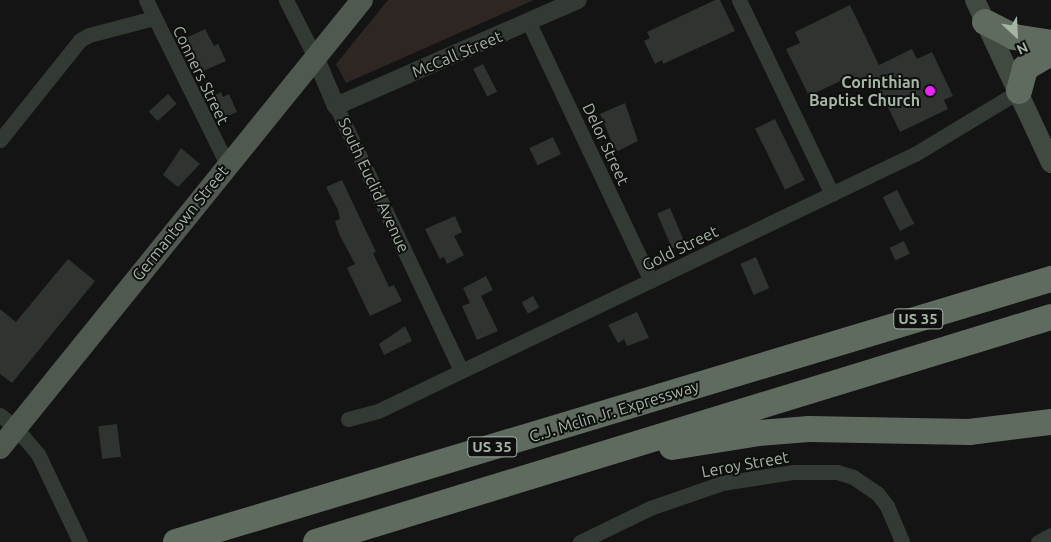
<!DOCTYPE html>
<style>
body{margin:0}
#map{position:relative;width:1051px;height:542px;overflow:hidden;background:#131413;font-family:Ubuntu,sans-serif}
div>[style]{position:absolute}
.green>*{inset:0;background:#2d2622}
.building>*{inset:0;background:#2f3430;transform-origin:0 0}
.minor>*{height:15px;margin:-7.5px;padding:0 7.5px;transform-origin:7.5px;border-radius:7.5px;background:#333a34}
.tertiary>*{height:18px;margin:-9px;padding:0 9px;transform-origin:9px;border-radius:9px;background:#333a34}
.secondary>*{height:20px;margin:-10px;padding:0 10px;transform-origin:10px;border-radius:10px;background:#414a41}
.primary>*{height:22px;margin:-11px;padding:0 11px;transform-origin:11px;border-radius:11px;background:#4f5950}
.motorway>*{height:26px;margin:-13px;padding:0 13px;transform-origin:13px;border-radius:13px;background:#5f6b5f}
.dots>*{width:14px;height:14px;translate:-50% -50%;box-sizing:border-box;border:2px solid #0e0f0e;border-radius:50%}
span{translate:-50% -50%;white-space:nowrap;text-align:center;line-height:1.15;-webkit-text-stroke:4px #0e0f0e;paint-order:stroke}
.shield-label span{padding:1px 4px;background:#0e0f0e;border:1px solid;border-radius:4px;-webkit-text-stroke-width:0}
.shield-label{font-size:15px;color:#a4b6a3;font-weight:700}
.street-label{font-size:16px;color:#a4b6a3}
.poi-label{font-size:16px;color:#a4b6a3;font-weight:700}
.right{translate:-100% -50%;text-align:right}
.north{position:absolute;left:991px;top:10px;width:50px;height:50px;-webkit-text-stroke:4px #0e0f0e;paint-order:stroke;rotate:155deg;font-size:14px;font-weight:700;line-height:20px;text-align:center;color:#a4b6a3}
.north::after{content:'';display:block;margin:auto;width:18px;height:22px;background:#a4b6a3;clip-path:polygon(50% 0,100% 100%,50% 72%,0 100%)}
</style>
<div id="map">
<div class="green">
<div style="clip-path:polygon(388px 0,534px 0,346px 83px,336px 64px)"></div>
</div>
<div class="building">
<div style="clip-path:polygon(715px 0,720px 0,735px 31px,663px 64px,662px 60px,655px 64px,644px 41px,650px 38px,647px 32px)"></div>
<div style="clip-path:polygon(850px 5px,879px 65px,912px 49px,917px 59px,932px 52px,953px 96px,944px 100px,948px 109px,900px 132px,877px 85px,871px 88px,867px 79px,857px 84px,853px 75px,809px 96px,786px 49px,800px 43px,795px 32px)"></div>
<div style="clip-path:polygon(205px 29px,214px 46px,218px 44px,226px 61px,201px 72px,184px 39px)"></div>
<div style="left:483px;top:64px;width:31px;height:11px;rotate:63deg"></div>
<div style="clip-path:polygon(221px 92px,223px 97px,229px 94px,237px 112px,221px 119px,212px 97px)"></div>
<div style="left:168px;top:94px;width:13px;height:26px;rotate:48deg"></div>
<div style="clip-path:polygon(625px 103px,638px 141px,616px 152px,600px 114px)"></div>
<div style="left:775px;top:119px;width:68px;height:22px;rotate:64deg"></div>
<div style="left:553px;top:137px;width:19px;height:26px;rotate:65deg"></div>
<div style="clip-path:polygon(181px 148px,200px 164px,178px 187px,163px 175px)"></div>
<div style="clip-path:polygon(342px 180px,376px 252px,373px 253px,389px 287px,394px 285px,402px 301px,370px 316px,347px 268px,355px 264px,339px 234px,335px 221px,340px 219px,338px 210px,326px 187px)"></div>
<div style="left:897px;top:190px;width:38px;height:16px;rotate:63deg"></div>
<div style="left:670px;top:208px;width:38px;height:14px;rotate:67deg"></div>
<div style="clip-path:polygon(455px 216px,462px 232px,454px 236px,464px 255px,447px 264px,444px 257px,440px 259px,425px 229px)"></div>
<div style="left:904px;top:241px;width:14px;height:16px;rotate:65deg"></div>
<div style="left:756px;top:257px;width:34px;height:17px;rotate:67deg"></div>
<div style="clip-path:polygon(68px 259px,95px 281px,12px 383px,0 374px,0 309px,16px 322px)"></div>
<div style="clip-path:polygon(486px 276px,493px 290px,481px 296px,498px 331px,477px 340px,462px 306px,470px 303px,463px 288px)"></div>
<div style="left:533px;top:296px;width:13px;height:13px;rotate:61deg"></div>
<div style="clip-path:polygon(637px 312px,649px 338px,627px 346px,624px 339px,618px 343px,608px 325px)"></div>
<div style="clip-path:polygon(405px 326px,412px 341px,384px 355px,379px 344px)"></div>
<div style="left:117px;top:424px;width:33px;height:19px;rotate:83deg"></div>
</div>
<div class="minor">
<div style="left:146px;top:0;width:183px;rotate:63.7deg"></div>
<div style="left:286px;top:0;width:66px;rotate:63deg"></div>
<div style="left:739px;top:0;width:215px;rotate:64.4deg"></div>
<div style="left:529px;top:23px;width:285px;rotate:64.7deg"></div>
<div style="left:336px;top:106px;width:292px;rotate:64.7deg"></div>
<div style="left:0;top:140px;width:128px;rotate:-51.3deg"></div>
<div style="left:80px;top:40px;width:10px;rotate:-29deg"></div>
<div style="left:89px;top:35px;width:67px;rotate:-14.7deg"></div>
<div style="left:0;top:415px;width:21px;rotate:39deg"></div>
<div style="left:16px;top:428px;width:34px;rotate:50deg"></div>
<div style="left:38px;top:454px;width:98px;rotate:64.5deg"></div>
<div style="left:348px;top:419px;width:31px;rotate:-15deg"></div>
<div style="left:378px;top:411px;width:595px;rotate:-25.58deg"></div>
<div style="left:915px;top:154px;width:122px;rotate:-31.2deg"></div>
<div style="left:580px;top:542px;width:78px;rotate:-25.9deg"></div>
<div style="left:650px;top:508px;width:76px;rotate:-19.1deg"></div>
<div style="left:722px;top:483px;width:73px;rotate:-8.7deg"></div>
<div style="left:794px;top:472px;width:43px"></div>
<div style="left:837px;top:472px;width:17px;rotate:17deg"></div>
<div style="left:853px;top:477px;width:29px;rotate:34deg"></div>
<div style="left:877px;top:493px;width:16px;rotate:52deg"></div>
<div style="left:887px;top:506px;width:39px;rotate:67deg"></div>
<div style="left:1038px;top:542px;width:15px;rotate:-28deg"></div>
</div>
<div class="tertiary">
<div style="left:316px;top:59px;width:51px;rotate:66.9deg"></div>
<div style="left:336px;top:106px;width:264px;rotate:-23.7deg"></div>
</div>
<div class="secondary">
<div style="left:975px;top:0;width:180px;rotate:65deg"></div>
</div>
<div class="primary">
<div style="left:0;top:448px;width:576px;rotate:-51.06deg"></div>
</div>
<div class="motorway">
<div style="left:985px;top:22px;width:33px;rotate:27deg"></div>
<div style="left:1014px;top:37px;width:37px;rotate:9deg"></div>
<div style="left:1019px;top:91px;width:24px;rotate:-75deg"></div>
<div style="left:1025px;top:68px;width:30px;rotate:-30deg"></div>
<div style="left:672px;top:447px;width:87px;rotate:-9.2deg"></div>
<div style="left:758px;top:433px;width:51px;rotate:-4.5deg"></div>
<div style="left:809px;top:429px;width:160px;rotate:1.1deg"></div>
<div style="left:969px;top:432px;width:83px;rotate:-7deg"></div>
<div style="left:176px;top:542px;width:914px;rotate:-16.73deg"></div>
<div style="left:316px;top:542px;width:769px;rotate:-17.02deg"></div>
</div>
<div class="dots">
<div style="left:930px;top:91px;background:#ef20ff"></div>
</div>
<div class="shield-label">
<span style="left:918px;top:319px">US 35</span>
<span style="left:492px;top:447px">US 35</span>
</div>
<div class="street-label">
<span style="left:457px;top:54px;rotate:-23deg">McCall Street</span>
<span style="left:201px;top:75px;rotate:64deg">Conners Street</span>
<span style="left:606px;top:144px;rotate:65deg">Delor Street</span>
<span style="left:374px;top:185px;rotate:65deg">South Euclid Avenue</span>
<span style="left:180px;top:223px;rotate:-51deg">Germantown Street</span>
<span style="left:680px;top:248px;rotate:-26deg">Gold Street</span>
<span style="left:614px;top:411px;rotate:-17deg">C.J. Mclin Jr. Expressway</span>
<span style="left:745px;top:464px;rotate:-10deg">Leroy Street</span>
</div>
<div class="poi-label">
<span class="right" style="left:920px;top:91px">Corinthian<br>Baptist Church</span>
</div>
<div class="north">N</div>
</div>
